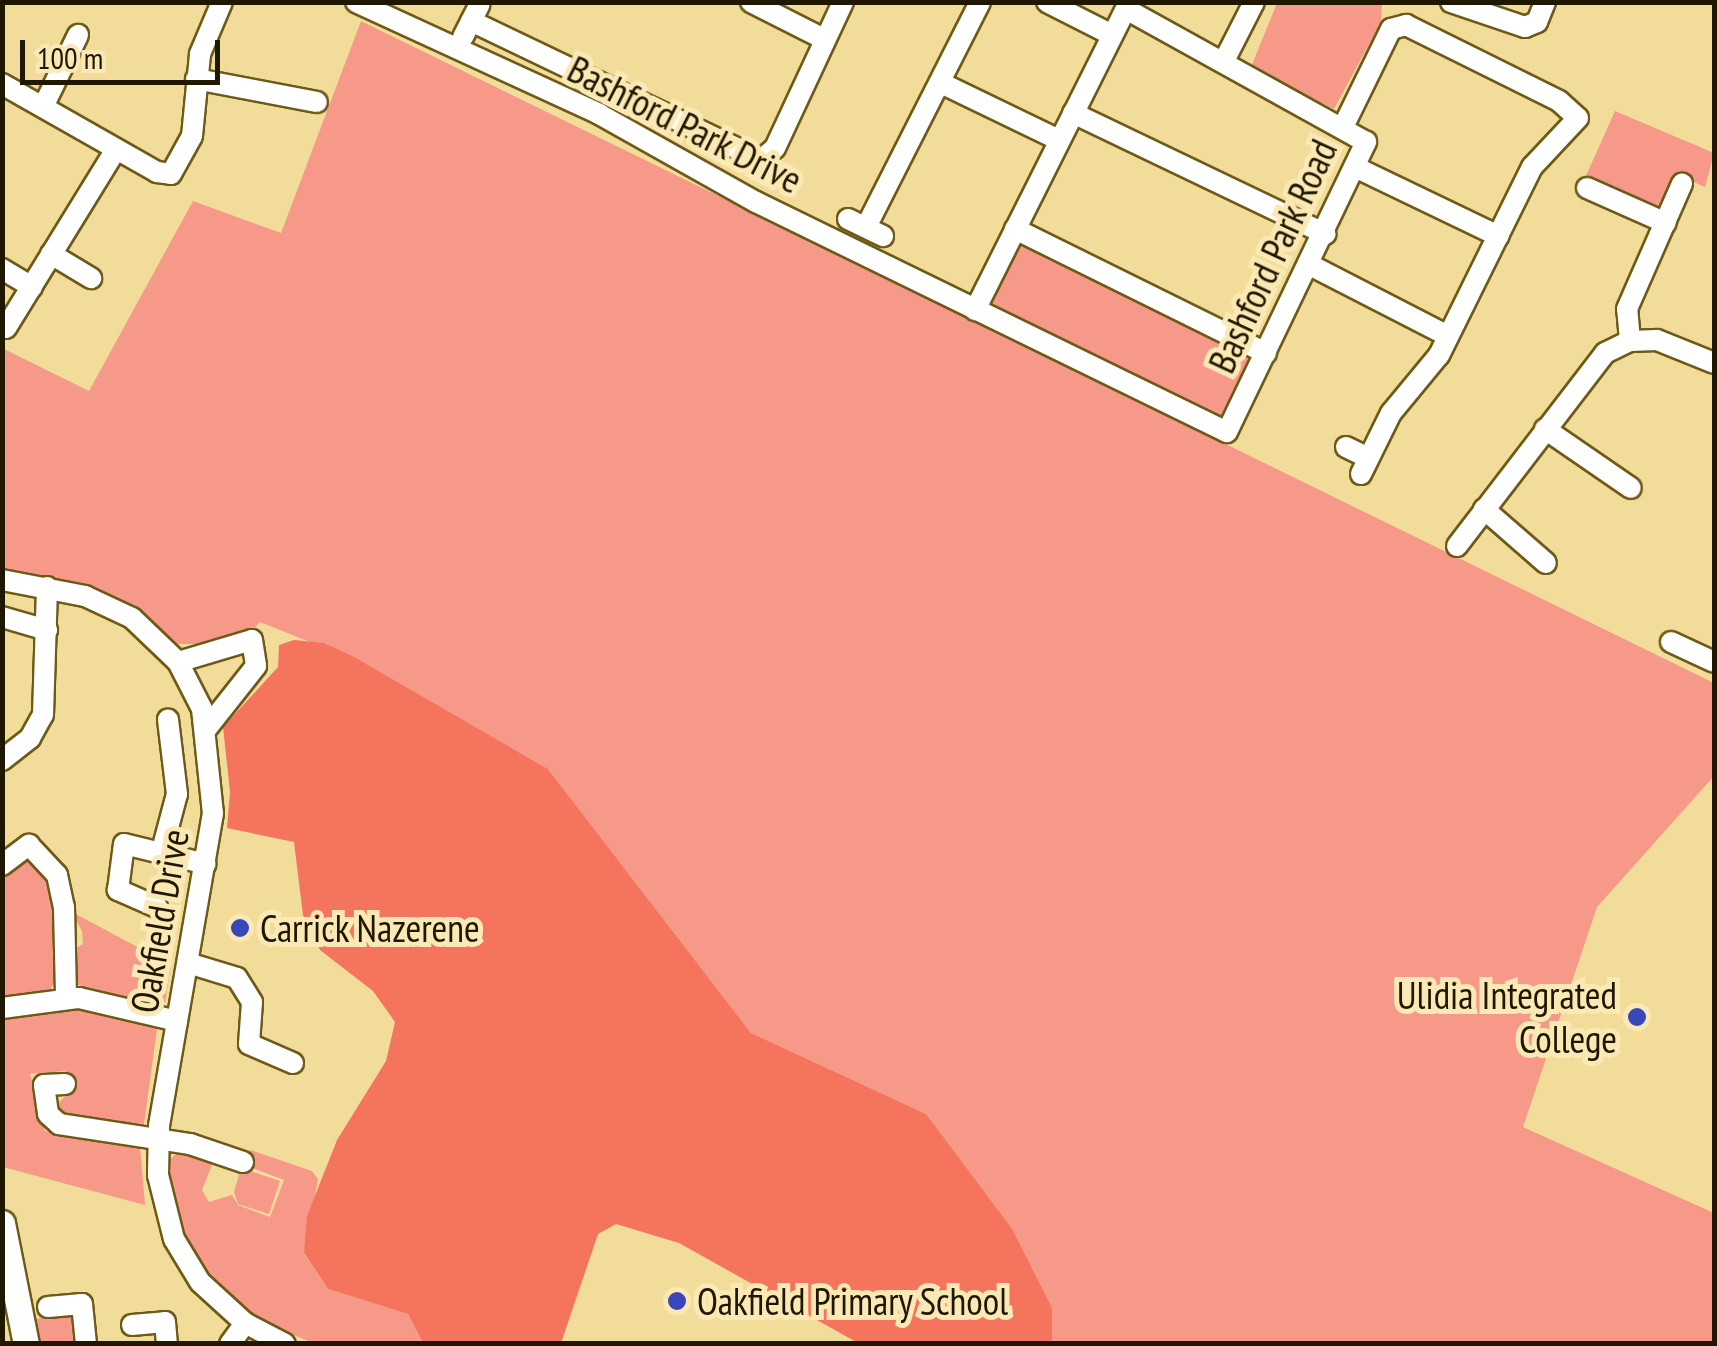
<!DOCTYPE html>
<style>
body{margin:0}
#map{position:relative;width:1717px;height:1346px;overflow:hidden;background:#f2dc9a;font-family:"PT Sans Narrow",sans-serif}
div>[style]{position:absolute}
.green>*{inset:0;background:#f69988;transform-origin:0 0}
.forest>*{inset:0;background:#f4745d}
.roads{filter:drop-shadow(2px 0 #6e5a16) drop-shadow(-2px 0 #6e5a16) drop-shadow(0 2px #6e5a16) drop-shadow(0 -2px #6e5a16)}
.minor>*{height:20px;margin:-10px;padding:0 10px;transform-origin:10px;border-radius:10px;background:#fff}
.major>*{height:25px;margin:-12.5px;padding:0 12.5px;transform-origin:12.5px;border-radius:12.5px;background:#fff}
.dots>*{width:28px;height:28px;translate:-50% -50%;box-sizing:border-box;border:5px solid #fbe9b5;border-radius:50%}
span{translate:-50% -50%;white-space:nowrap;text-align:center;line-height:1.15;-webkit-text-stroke:10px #fbe9b5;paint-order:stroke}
.street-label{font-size:38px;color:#201700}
.poi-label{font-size:38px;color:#201700}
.left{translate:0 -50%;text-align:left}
.right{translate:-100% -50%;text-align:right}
.frame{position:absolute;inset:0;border:5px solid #201700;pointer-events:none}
.scale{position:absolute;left:20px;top:40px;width:200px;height:45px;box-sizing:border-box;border:5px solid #201700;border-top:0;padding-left:12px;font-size:30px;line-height:35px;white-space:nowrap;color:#201700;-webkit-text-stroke:8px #fbe9b5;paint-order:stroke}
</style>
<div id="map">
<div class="green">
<div style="clip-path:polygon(1277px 3px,1382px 3px,1381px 22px,1334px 109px,1251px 67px)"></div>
<div style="clip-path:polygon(361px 21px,1714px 683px,1714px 776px,1597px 907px,1523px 1127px,1714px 1213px,1714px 1343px,1052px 1343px,1052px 1308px,926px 1114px,751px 1033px,548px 769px,367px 665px,260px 622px,240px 644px,163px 644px,113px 607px,3px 582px,2px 348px,89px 391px,193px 201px,281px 233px)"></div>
<div style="clip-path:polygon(1615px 111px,1714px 153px,1705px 187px,1676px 174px,1667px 206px,1656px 211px,1585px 178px)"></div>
<div style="left:1015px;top:229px;width:280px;height:90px;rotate:26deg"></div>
<div style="clip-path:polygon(24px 854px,48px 878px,52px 893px,56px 979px,49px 992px,3px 999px,3px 878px)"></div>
<div style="clip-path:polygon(72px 912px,171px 965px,165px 1002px,157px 1007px,75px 984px,74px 949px,83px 944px,82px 931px)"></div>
<div style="clip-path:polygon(80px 1006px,157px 1029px,144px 1124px,63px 1116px,55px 1106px,67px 1095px,65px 1071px,30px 1074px,45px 1131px,140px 1146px,145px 1205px,3px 1167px,2px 1017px)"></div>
<div style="clip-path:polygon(181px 1150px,213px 1162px,202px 1190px,209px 1202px,232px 1195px,238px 1205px,270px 1217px,284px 1180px,245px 1165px,250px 1150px,312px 1171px,318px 1179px,304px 1254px,328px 1289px,408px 1314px,423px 1343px,313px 1343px,255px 1319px,206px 1276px,191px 1253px,168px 1177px,168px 1161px)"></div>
<div style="clip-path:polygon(241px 1168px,280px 1181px,269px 1214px,238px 1204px,234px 1192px)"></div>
<div style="clip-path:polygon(71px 1315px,78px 1343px,38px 1343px,35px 1319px)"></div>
</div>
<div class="forest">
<div style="clip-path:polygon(294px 640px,324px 643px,354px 657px,548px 769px,751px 1033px,926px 1114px,1012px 1229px,1052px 1308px,1052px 1343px,858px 1343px,679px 1243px,616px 1224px,598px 1234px,561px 1343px,423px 1343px,408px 1314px,328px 1289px,304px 1253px,307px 1216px,337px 1140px,386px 1061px,395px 1022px,373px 991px,320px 950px,303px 915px,294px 842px,227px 828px,230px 792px,223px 727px,278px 667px,279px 645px)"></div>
</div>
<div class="roads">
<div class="minor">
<div style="left:356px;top:2px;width:268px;rotate:24.7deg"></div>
<div style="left:599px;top:114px;width:180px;rotate:29.3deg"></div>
<div style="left:756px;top:202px;width:524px;rotate:26.03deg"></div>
<div style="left:1227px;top:432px;width:322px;rotate:-64.4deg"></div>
<div style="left:1366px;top:142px;width:274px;rotate:-151deg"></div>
<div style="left:751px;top:2px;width:82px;rotate:26.9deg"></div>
<div style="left:1047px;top:2px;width:73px;rotate:26.9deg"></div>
<div style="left:1451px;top:2px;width:78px;rotate:18.7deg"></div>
<div style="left:1525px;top:27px;width:13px;rotate:-23deg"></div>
<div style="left:1537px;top:22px;width:22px;rotate:-68deg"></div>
<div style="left:471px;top:21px;width:322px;rotate:25.6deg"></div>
<div style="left:761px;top:160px;width:18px;rotate:-41deg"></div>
<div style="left:775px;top:148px;width:161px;rotate:-65deg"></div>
<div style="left:463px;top:37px;width:36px;rotate:-63deg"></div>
<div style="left:1225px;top:59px;width:64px;rotate:-63deg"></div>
<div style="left:196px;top:79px;width:123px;rotate:10.8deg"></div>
<div style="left:941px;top:83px;width:131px;rotate:25.8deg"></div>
<div style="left:2px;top:84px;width:178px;rotate:29.6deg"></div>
<div style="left:157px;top:172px;width:14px;rotate:8deg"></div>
<div style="left:171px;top:174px;width:43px;rotate:-61.1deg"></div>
<div style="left:192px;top:136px;width:82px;rotate:-84.4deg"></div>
<div style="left:200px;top:54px;width:56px;rotate:-67.1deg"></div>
<div style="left:44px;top:105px;width:78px;rotate:-64.1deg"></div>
<div style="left:1073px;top:113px;width:280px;rotate:25.6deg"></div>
<div style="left:1344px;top:125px;width:107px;rotate:-63.9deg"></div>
<div style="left:1391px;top:29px;width:16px;rotate:-15deg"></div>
<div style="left:1406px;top:25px;width:171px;rotate:26.4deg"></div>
<div style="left:1559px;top:101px;width:25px;rotate:42deg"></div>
<div style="left:1578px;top:118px;width:67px;rotate:133.2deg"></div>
<div style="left:1532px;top:167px;width:210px;rotate:116.3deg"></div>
<div style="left:1439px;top:355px;width:75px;rotate:129.6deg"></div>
<div style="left:1391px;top:413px;width:68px;rotate:116.2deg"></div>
<div style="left:1357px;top:168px;width:157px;rotate:25.7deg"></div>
<div style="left:1587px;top:188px;width:86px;rotate:23.9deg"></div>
<div style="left:848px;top:219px;width:39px;rotate:26deg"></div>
<div style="left:866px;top:227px;width:252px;rotate:-63.1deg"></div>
<div style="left:1015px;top:229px;width:280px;rotate:26.3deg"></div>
<div style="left:51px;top:254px;width:47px;rotate:31deg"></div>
<div style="left:1310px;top:265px;width:155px;rotate:27.2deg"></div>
<div style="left:2px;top:269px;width:35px;rotate:31deg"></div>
<div style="left:975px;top:310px;width:344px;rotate:-63.4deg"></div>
<div style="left:6px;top:328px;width:210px;rotate:-58.4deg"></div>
<div style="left:1630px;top:341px;width:32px;rotate:-95deg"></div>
<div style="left:1627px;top:309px;width:137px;rotate:-66.3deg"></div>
<div style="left:1545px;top:429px;width:104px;rotate:34.5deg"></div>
<div style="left:1346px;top:447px;width:25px;rotate:26deg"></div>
<div style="left:1484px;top:509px;width:82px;rotate:41.1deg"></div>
<div style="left:1457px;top:546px;width:243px;rotate:-52.5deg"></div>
<div style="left:1605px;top:353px;width:28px;rotate:-26deg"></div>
<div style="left:1630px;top:341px;width:27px;rotate:-2deg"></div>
<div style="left:1657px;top:340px;width:61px;rotate:22deg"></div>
<div style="left:2px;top:580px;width:85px;rotate:10.9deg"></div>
<div style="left:85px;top:596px;width:52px;rotate:25.1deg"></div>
<div style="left:132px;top:618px;width:64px;rotate:43.7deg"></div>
<div style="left:178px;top:662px;width:53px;rotate:62.9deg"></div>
<div style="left:202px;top:709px;width:105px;rotate:84deg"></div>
<div style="left:213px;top:813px;width:318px;rotate:99.8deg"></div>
<div style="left:159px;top:1126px;width:49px;rotate:91.2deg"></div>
<div style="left:158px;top:1175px;width:66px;rotate:76deg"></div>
<div style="left:174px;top:1239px;width:50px;rotate:58.8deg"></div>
<div style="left:200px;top:1282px;width:61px;rotate:42.3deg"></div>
<div style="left:245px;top:1323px;width:45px;rotate:27.7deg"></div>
<div style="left:2px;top:617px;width:47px;rotate:16.1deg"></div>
<div style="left:1671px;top:642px;width:47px;rotate:24.9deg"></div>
<div style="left:178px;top:662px;width:77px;rotate:-16.6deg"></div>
<div style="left:252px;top:640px;width:26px;rotate:81deg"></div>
<div style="left:256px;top:666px;width:79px;rotate:128.3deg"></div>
<div style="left:2px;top:760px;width:36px;rotate:-38deg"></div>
<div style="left:30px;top:738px;width:26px;rotate:-61deg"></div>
<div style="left:43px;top:715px;width:128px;rotate:-88.2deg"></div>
<div style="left:161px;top:854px;width:62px;rotate:-75.1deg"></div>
<div style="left:177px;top:794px;width:75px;rotate:-96.9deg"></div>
<div style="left:2px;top:865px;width:34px;rotate:-37deg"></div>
<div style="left:29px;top:845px;width:41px;rotate:47deg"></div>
<div style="left:57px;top:875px;width:33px;rotate:78deg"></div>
<div style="left:64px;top:907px;width:91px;rotate:88.7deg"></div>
<div style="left:157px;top:907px;width:43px;rotate:-156.4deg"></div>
<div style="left:118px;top:890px;width:46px;rotate:-82.6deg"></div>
<div style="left:124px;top:844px;width:84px;rotate:13.7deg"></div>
<div style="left:188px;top:963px;width:51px;rotate:17deg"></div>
<div style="left:237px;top:978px;width:28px;rotate:58deg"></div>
<div style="left:252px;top:1002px;width:42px;rotate:94.1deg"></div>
<div style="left:249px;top:1044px;width:48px;rotate:23.4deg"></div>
<div style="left:2px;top:1008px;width:78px;rotate:-7.4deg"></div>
<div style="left:79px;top:998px;width:101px;rotate:13.2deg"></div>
<div style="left:65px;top:1084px;width:21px;rotate:177deg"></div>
<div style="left:44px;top:1085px;width:29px;rotate:82deg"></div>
<div style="left:48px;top:1114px;width:15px;rotate:42deg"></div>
<div style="left:59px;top:1124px;width:133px;rotate:8.7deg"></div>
<div style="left:190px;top:1144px;width:56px;rotate:18.8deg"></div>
<div style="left:48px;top:1307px;width:34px;rotate:-5deg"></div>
<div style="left:82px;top:1304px;width:40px;rotate:84.3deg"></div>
<div style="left:132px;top:1325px;width:33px;rotate:-5deg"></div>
<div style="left:165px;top:1322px;width:22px;rotate:85deg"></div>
<div style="left:230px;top:1344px;width:26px;rotate:-54deg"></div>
</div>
<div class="major">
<div style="left:2px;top:1223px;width:123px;rotate:78.8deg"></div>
</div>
</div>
<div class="dots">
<div style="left:240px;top:928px;background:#3847ba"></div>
<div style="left:1637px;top:1017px;background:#3847ba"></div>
<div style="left:677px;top:1301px;background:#3847ba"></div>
</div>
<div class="street-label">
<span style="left:685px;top:124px;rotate:27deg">Bashford Park Drive</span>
<span style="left:1272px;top:256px;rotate:-65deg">Bashford Park Road</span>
<span style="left:159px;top:921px;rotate:-80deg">Oakfield Drive</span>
</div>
<div class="poi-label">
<span class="left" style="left:260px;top:928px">Carrick Nazerene</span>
<span class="right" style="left:1617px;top:1017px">Ulidia Integrated<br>College</span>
<span class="left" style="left:697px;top:1301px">Oakfield Primary School</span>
</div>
<div class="frame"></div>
<div class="scale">100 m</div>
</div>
